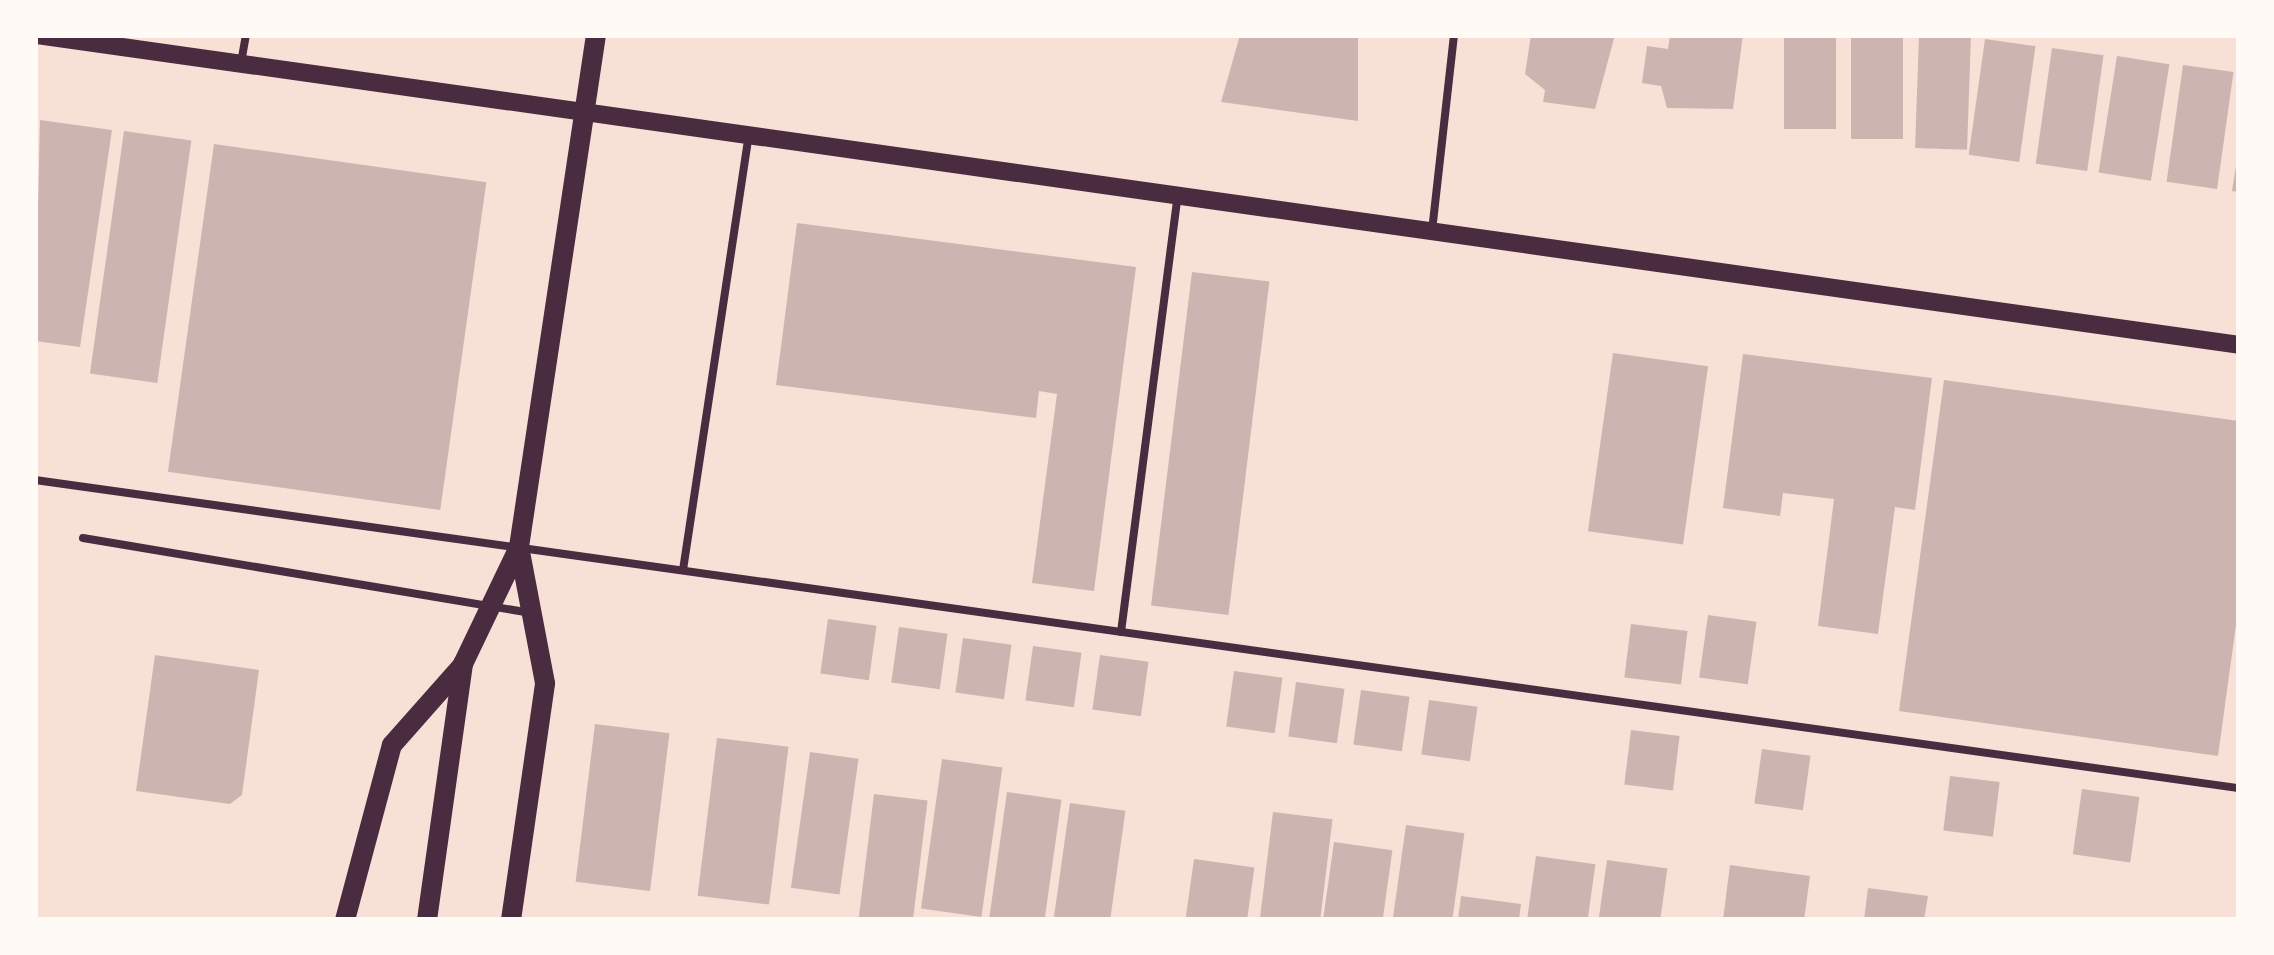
<!DOCTYPE html>
<style>
body{margin:0}
#map{position:relative;width:2274px;height:955px;overflow:hidden;background:#f7e1d7;font-family:Figtree,sans-serif}
div>[style]{position:absolute}
.building>*{inset:0;background:#ccb4b1;transform-origin:0 0}
.service>*{height:8px;margin:-4px;padding:0 4px;transform-origin:4px;border-radius:4px;background:#4a2c40}
.tertiary>*{height:18px;margin:-9px;padding:0 9px;transform-origin:9px;border-radius:9px;background:#4a2c40}
.secondary>*{height:20px;margin:-10px;padding:0 10px;transform-origin:10px;border-radius:10px;background:#4a2c40}
span{translate:-50% -50%;white-space:nowrap;text-align:center;line-height:1.15;-webkit-text-stroke:8px #fffaf5;paint-order:stroke}
.frame{position:absolute;inset:0;border:38px solid #fffaf5;pointer-events:none}
</style>
<div id="map">
<div class="building">
<div style="clip-path:polygon(1240px 35px,1358px 35px,1358px 121px,1221px 102px)"></div>
<div style="clip-path:polygon(1531px 35px,1615px 35px,1595px 109px,1543px 102px,1545px 90px,1525px 74px)"></div>
<div style="clip-path:polygon(1670px 35px,1743px 35px,1733px 109px,1667px 108px,1661px 86px,1642px 83px,1647px 46px,1668px 49px)"></div>
<div style="left:1784px;top:35px;width:52px;height:94px"></div>
<div style="left:1851px;top:35px;width:52px;height:104px"></div>
<div style="left:1919px;top:35px;width:52px;height:113px;rotate:2deg"></div>
<div style="left:1985px;top:39px;width:51px;height:117px;rotate:8deg"></div>
<div style="left:2052px;top:48px;width:52px;height:117px;rotate:8deg"></div>
<div style="left:2117px;top:56px;width:53px;height:118px;rotate:9deg"></div>
<div style="left:2183px;top:65px;width:51px;height:118px;rotate:8deg"></div>
<div style="clip-path:polygon(40px 120px,112px 130px,80px 347px,35px 341px)"></div>
<div style="left:124px;top:131px;width:68px;height:245px;rotate:8deg"></div>
<div style="left:214px;top:144px;width:275px;height:331px;rotate:8deg"></div>
<div style="clip-path:polygon(2237px 160px,2239px 160px,2239px 192px,2232px 191px)"></div>
<div style="clip-path:polygon(797px 223px,1136px 267px,1094px 591px,1032px 583px,1057px 394px,1039px 391px,1036px 418px,776px 385px)"></div>
<div style="left:1192px;top:272px;width:78px;height:336px;rotate:7deg"></div>
<div style="left:1613px;top:353px;width:96px;height:180px;rotate:8deg"></div>
<div style="clip-path:polygon(1743px 354px,1932px 378px,1915px 510px,1895px 507px,1878px 634px,1818px 626px,1834px 499px,1783px 493px,1780px 516px,1723px 508px)"></div>
<div style="clip-path:polygon(1944px 380px,2239px 421px,2239px 603px,2218px 756px,1899px 711px)"></div>
<div style="left:1708px;top:615px;width:49px;height:63px;rotate:8deg"></div>
<div style="left:828px;top:619px;width:49px;height:55px;rotate:8deg"></div>
<div style="left:1631px;top:624px;width:57px;height:54px;rotate:7deg"></div>
<div style="left:899px;top:627px;width:49px;height:56px;rotate:8deg"></div>
<div style="left:963px;top:638px;width:49px;height:55px;rotate:8deg"></div>
<div style="left:1033px;top:646px;width:49px;height:55px;rotate:8deg"></div>
<div style="clip-path:polygon(155px 655px,259px 670px,242px 795px,230px 804px,136px 791px)"></div>
<div style="left:1100px;top:655px;width:49px;height:55px;rotate:8deg"></div>
<div style="left:1234px;top:671px;width:49px;height:56px;rotate:8deg"></div>
<div style="left:1296px;top:682px;width:49px;height:55px;rotate:8deg"></div>
<div style="left:1361px;top:690px;width:49px;height:55px;rotate:8deg"></div>
<div style="left:1429px;top:700px;width:49px;height:55px;rotate:8deg"></div>
<div style="left:595px;top:724px;width:75px;height:159px;rotate:7deg"></div>
<div style="left:1631px;top:730px;width:49px;height:55px;rotate:7deg"></div>
<div style="left:717px;top:738px;width:72px;height:159px;rotate:7deg"></div>
<div style="left:1762px;top:749px;width:49px;height:55px;rotate:8deg"></div>
<div style="left:810px;top:752px;width:49px;height:137px;rotate:8deg"></div>
<div style="left:942px;top:759px;width:61px;height:151px;rotate:8deg"></div>
<div style="left:1950px;top:776px;width:50px;height:55px;rotate:7deg"></div>
<div style="left:2082px;top:789px;width:58px;height:66px;rotate:8deg"></div>
<div style="left:1007px;top:792px;width:55px;height:129px;rotate:8deg"></div>
<div style="left:874px;top:794px;width:54px;height:127px;rotate:7deg"></div>
<div style="left:1070px;top:803px;width:56px;height:118px;rotate:8deg"></div>
<div style="left:1273px;top:812px;width:60px;height:109px;rotate:7deg"></div>
<div style="left:1406px;top:825px;width:59px;height:96px;rotate:8deg"></div>
<div style="left:1334px;top:842px;width:59px;height:79px;rotate:8deg"></div>
<div style="left:1536px;top:856px;width:60px;height:65px;rotate:8deg"></div>
<div style="left:1194px;top:859px;width:61px;height:61px;rotate:8deg"></div>
<div style="left:1607px;top:860px;width:61px;height:61px;rotate:8deg"></div>
<div style="clip-path:polygon(1730px 865px,1810px 876px,1804px 920px,1723px 920px)"></div>
<div style="clip-path:polygon(1868px 888px,1928px 896px,1924px 920px,1864px 920px)"></div>
<div style="clip-path:polygon(1461px 896px,1521px 904px,1519px 920px,1458px 920px)"></div>
</div>
<div class="service">
<div style="left:241px;top:63px;width:28px;rotate:-80deg"></div>
<div style="left:1432px;top:231px;width:197px;rotate:-83.6deg"></div>
<div style="left:35px;top:480px;width:2225px;rotate:7.96deg"></div>
<div style="left:83px;top:538px;width:450px;rotate:9.5deg"></div>
<div style="left:683px;top:570px;width:440px;rotate:-81.4deg"></div>
<div style="left:1121px;top:632px;width:441px;rotate:-82.6deg"></div>
</div>
<div class="tertiary">
<div style="left:37px;top:35px;width:2224px;rotate:8.01deg"></div>
</div>
<div class="secondary">
<div style="left:345px;top:920px;width:181px;rotate:-75deg"></div>
<div style="left:392px;top:745px;width:106px;rotate:-48.5deg"></div>
<div style="left:427px;top:920px;width:259px;rotate:-82deg"></div>
<div style="left:463px;top:664px;width:130px;rotate:-64.4deg"></div>
<div style="left:519px;top:547px;width:518px;rotate:-81.45deg"></div>
<div style="left:511px;top:920px;width:239px;rotate:-81.8deg"></div>
<div style="left:545px;top:683px;width:138px;rotate:-100.8deg"></div>
</div>
<div class="frame"></div>
</div>
